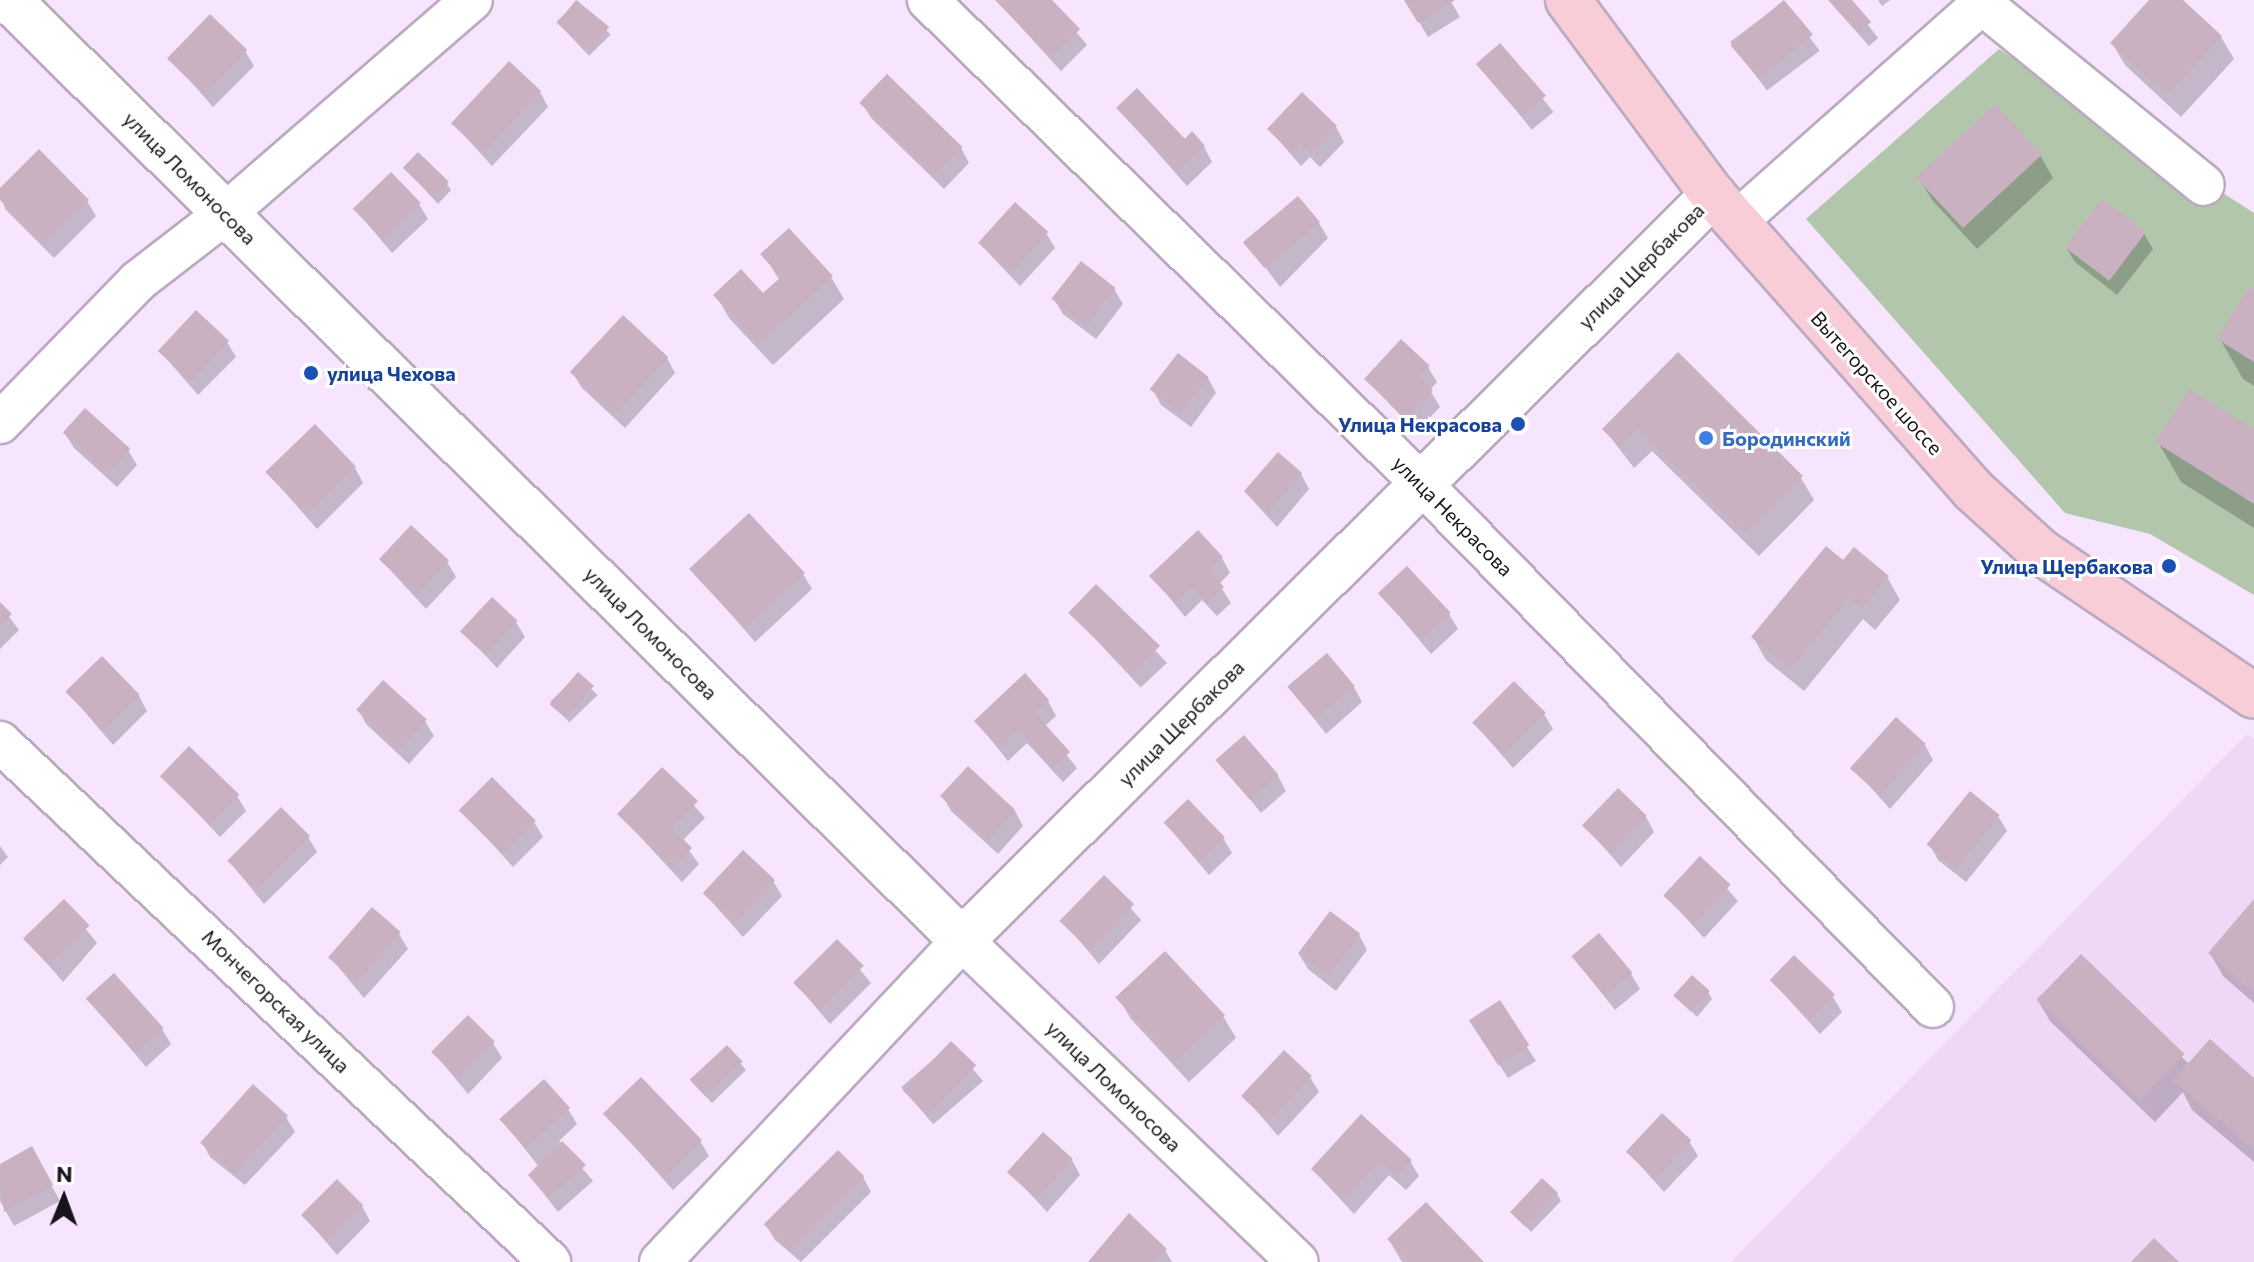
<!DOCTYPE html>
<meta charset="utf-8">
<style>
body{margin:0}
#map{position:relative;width:2254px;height:1262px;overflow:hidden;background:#f6e5fc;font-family:Commissioner,sans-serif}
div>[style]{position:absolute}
.built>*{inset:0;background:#eed8f6}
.green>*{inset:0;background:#b1c6aa}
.shadow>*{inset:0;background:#0003;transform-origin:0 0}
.building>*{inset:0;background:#cab1c1;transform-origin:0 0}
.roads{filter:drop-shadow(2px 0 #bbaac0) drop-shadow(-2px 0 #bbaac0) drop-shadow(0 2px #bbaac0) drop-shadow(0 -2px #bbaac0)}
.minor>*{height:40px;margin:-20px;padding:0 20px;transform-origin:20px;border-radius:20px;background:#fff}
.tertiary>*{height:44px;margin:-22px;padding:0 22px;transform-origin:22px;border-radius:22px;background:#fff}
.secondary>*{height:44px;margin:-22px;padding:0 22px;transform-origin:22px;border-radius:22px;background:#f8cdd7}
.dots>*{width:22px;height:22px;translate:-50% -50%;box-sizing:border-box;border:4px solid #fff;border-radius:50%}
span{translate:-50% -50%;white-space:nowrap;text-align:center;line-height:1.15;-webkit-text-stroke:6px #fff;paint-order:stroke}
.street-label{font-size:20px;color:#19131b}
.transit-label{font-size:20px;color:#164399;font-weight:700}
.left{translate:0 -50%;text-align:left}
.right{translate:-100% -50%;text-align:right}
.shop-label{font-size:20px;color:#366cbe;font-weight:700}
.north{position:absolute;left:24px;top:1158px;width:80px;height:80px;-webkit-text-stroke:6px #fff;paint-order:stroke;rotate:1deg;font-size:22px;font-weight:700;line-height:32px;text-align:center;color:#19131b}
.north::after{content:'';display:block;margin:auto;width:28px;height:36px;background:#19131b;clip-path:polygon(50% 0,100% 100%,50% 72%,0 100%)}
</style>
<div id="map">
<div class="built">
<div style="clip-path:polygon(2247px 734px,2254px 739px,2254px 1262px,1731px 1262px)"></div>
</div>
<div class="green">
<div style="clip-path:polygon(1999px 49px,2254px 213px,2254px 595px,2150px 534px,2065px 513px,1806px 219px)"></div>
</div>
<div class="shadow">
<div style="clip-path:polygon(996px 0,1050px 0,1087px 45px,1061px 71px)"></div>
<div style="clip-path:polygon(1406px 0,1450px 0,1460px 17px,1428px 37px)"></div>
<div style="clip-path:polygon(1828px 0,1849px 0,1878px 38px,1869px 46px)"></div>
<div style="clip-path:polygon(1878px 0,1890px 0,1882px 6px)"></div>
<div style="clip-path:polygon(2152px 0,2180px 0,2221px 37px,2234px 59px,2181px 117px,2125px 65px,2112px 43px)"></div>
<div style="left:578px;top:1px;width:47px;height:30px;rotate:46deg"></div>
<div style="left:1783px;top:2px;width:61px;height:66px;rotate:53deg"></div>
<div style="left:1500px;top:46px;width:85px;height:28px;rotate:51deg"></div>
<div style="clip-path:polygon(245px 51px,254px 66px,213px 107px,170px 58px)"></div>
<div style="clip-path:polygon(540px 92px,548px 107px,492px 166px,453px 123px)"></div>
<div style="clip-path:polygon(862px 103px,961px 148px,969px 163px,944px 189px,871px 118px)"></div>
<div style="clip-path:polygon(1118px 108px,1204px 147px,1212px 162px,1187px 186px)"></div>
<div style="clip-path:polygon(1336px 127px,1344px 142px,1320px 167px,1310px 157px,1301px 166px,1269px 129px)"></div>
<div style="clip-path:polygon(2040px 155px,2053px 178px,1977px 249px,1932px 200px,1919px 178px)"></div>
<div style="clip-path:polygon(405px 168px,447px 184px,451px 190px,438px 204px)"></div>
<div style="clip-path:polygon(0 190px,87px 201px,96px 216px,54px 258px,5px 209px)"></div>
<div style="clip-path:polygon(419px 204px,428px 219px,392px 253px,355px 209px)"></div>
<div style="clip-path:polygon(1319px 223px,1328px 238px,1280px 287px,1251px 248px)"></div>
<div style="clip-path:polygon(1046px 233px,1055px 248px,1020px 286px,980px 244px)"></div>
<div style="clip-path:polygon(2144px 234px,2153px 249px,2117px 295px,2075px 262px,2066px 247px)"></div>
<div style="clip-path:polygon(763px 254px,831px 277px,844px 299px,773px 365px,729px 318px,716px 295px,763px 296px,780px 281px)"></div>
<div style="clip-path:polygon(1114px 289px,1123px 304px,1096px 339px,1063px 314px,1054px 299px)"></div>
<div style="clip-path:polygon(2254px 292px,2254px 386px,2243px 379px,2220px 339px)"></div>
<div style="clip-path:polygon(227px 342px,236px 357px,198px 395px,159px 350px)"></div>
<div style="clip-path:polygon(1678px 355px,1801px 478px,1814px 500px,1759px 556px,1652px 451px,1634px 468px,1604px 429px)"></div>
<div style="clip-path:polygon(667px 358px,675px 373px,625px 428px,582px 388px,573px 373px)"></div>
<div style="clip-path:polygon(1428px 367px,1437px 382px,1430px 390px,1440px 407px,1416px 432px,1366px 379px)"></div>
<div style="clip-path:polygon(1208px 378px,1216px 393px,1191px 427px,1161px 405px,1153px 390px)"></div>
<div style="clip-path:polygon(2254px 432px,2254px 528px,2181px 482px,2158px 442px)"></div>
<div style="clip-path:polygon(65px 434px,128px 450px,137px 465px,117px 487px,74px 448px)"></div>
<div style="clip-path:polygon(355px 468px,363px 483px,317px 529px,268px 473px)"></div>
<div style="clip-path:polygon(1301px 474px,1309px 489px,1277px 527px,1246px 493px)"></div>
<div style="clip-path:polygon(1222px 558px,1230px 573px,1219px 584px,1231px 603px,1217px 616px,1202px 600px,1185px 617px,1152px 576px)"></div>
<div style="clip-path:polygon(381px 560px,447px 562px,456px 577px,426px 609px)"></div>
<div style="clip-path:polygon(1843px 563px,1887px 577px,1900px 600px,1875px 630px,1863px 619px,1804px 691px,1766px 660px,1753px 637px)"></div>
<div style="clip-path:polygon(692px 569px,803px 574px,812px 589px,755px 642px)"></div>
<div style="left:1096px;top:587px;width:104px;height:36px;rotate:47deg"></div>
<div style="clip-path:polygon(1380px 593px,1449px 614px,1458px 629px,1431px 654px)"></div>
<div style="clip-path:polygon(0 605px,19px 630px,0 649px)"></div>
<div style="clip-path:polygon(516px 622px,525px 637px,497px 668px,464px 632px)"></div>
<div style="left:578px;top:675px;width:28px;height:39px;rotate:46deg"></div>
<div style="clip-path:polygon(1354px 687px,1362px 702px,1326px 734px,1290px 688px)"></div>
<div style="clip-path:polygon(67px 691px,139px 696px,147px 711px,113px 745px)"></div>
<div style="clip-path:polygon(1048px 701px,1056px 716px,1044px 727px,1077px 768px,1063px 782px,1027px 743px,1008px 761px,976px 721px)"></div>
<div style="clip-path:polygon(358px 710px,425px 721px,434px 736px,409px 764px,367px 725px)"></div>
<div style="clip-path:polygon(1544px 714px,1553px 729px,1513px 768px,1474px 723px)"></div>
<div style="clip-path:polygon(1925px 745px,1933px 760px,1890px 809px,1853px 768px)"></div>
<div style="clip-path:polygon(1219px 760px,1278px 776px,1286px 791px,1261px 813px)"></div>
<div style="clip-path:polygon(662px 769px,705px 818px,682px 841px,699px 864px,682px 882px,619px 814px)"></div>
<div style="clip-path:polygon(163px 777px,237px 796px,246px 811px,220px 837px)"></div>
<div style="clip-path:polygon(943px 796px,1015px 811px,1023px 826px,998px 854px,951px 811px)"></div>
<div style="clip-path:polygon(462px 810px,534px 822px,543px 837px,513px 867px)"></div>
<div style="clip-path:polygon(1998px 816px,2007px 831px,1966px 882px,1938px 860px,1930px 845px)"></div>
<div style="clip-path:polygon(1646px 817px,1654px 832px,1621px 867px,1585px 826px)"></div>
<div style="clip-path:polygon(1165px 823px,1223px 838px,1232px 853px,1209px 875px)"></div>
<div style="clip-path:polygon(308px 837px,317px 852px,264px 904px,229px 861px)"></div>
<div style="clip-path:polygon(0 846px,8px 857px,0 865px)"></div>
<div style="clip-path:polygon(1700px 859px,1738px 901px,1704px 938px,1666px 896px)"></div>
<div style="clip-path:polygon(1104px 878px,1141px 920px,1099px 964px,1063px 921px)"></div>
<div style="clip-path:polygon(773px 881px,782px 896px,743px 937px,704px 893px)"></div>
<div style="clip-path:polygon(64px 902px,97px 943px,63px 982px,28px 941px)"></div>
<div style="clip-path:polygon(2254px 902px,2254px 1003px,2223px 976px,2210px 953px)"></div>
<div style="clip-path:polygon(399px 934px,408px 949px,364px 998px,330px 957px)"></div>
<div style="clip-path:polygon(1359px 935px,1367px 950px,1336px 991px,1308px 969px,1299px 954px)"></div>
<div style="clip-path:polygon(837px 942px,871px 983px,830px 1024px,796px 984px)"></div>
<div style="clip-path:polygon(1573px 957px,1631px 974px,1640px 989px,1615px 1010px)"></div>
<div style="clip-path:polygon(2081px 957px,2190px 1065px,2254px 1081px,2254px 1162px,2192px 1110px,2183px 1092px,2155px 1122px,2050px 1021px,2037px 999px)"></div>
<div style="clip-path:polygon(1772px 981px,1833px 997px,1842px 1012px,1820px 1034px)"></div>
<div style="clip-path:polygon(1708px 992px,1712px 999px,1697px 1017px,1676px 996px)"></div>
<div style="clip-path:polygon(1118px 997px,1223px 1016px,1236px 1038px,1189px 1082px,1131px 1019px)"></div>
<div style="clip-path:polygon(89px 999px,162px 1029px,171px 1044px,146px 1067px)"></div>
<div style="clip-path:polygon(1499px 1003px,1536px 1061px,1508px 1078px,1480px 1035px)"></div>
<div style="clip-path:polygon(493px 1043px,502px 1058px,468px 1094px,435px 1054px)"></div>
<div style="left:951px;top:1044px;width:49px;height:66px;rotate:49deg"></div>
<div style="clip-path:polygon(727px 1048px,746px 1070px,712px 1103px,697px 1087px)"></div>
<div style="clip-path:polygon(1310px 1077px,1319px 1092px,1278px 1136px,1243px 1095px)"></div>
<div style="clip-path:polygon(568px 1109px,577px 1124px,559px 1141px,593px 1181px,558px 1212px,530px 1176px,539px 1167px,504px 1122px)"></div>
<div style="clip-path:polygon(605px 1114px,700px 1141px,709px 1156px,673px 1190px)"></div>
<div style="clip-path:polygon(1362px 1116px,1410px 1161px,1419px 1176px,1406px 1190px,1389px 1175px,1354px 1214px,1313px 1170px)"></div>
<div style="clip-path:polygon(286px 1117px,295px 1132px,245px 1185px,210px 1157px,202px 1142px)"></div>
<div style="clip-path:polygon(1689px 1141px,1698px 1156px,1664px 1192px,1628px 1152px)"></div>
<div style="clip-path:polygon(31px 1149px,60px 1201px,14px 1226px,0 1201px,0 1166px)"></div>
<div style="clip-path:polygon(1072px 1160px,1080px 1175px,1047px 1212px,1010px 1172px)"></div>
<div style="clip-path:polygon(863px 1177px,871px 1192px,801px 1262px,775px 1240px,766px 1225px)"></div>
<div style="clip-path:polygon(1557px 1194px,1561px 1201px,1531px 1232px,1513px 1212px)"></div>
<div style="clip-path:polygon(362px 1206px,370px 1221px,337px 1255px,304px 1216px)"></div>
<div style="clip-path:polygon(1129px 1216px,1165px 1250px,1172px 1262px,1089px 1262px)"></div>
<div style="clip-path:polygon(1389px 1240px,1481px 1262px,1402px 1262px)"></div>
</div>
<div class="building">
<div style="left:576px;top:0;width:43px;height:30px;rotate:39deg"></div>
<div style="clip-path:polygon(995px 0,1052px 0,1080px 29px,1051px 57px)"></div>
<div style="clip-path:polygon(1404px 0,1455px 0,1418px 23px)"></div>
<div style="left:1784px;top:0;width:45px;height:70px;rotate:50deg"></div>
<div style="clip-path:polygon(1830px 0,1852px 0,1871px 22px,1859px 32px)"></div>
<div style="clip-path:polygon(2149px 0,2183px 0,2222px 36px,2168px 95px,2110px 43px)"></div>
<div style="left:210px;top:14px;width:52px;height:62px;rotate:44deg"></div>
<div style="left:1500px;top:43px;width:70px;height:32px;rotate:49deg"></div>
<div style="left:509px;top:61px;width:44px;height:85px;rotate:43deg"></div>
<div style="left:887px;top:74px;width:105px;height:40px;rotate:44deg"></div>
<div style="clip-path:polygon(1137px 88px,1185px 139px,1192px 131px,1205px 146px,1177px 172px,1116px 108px)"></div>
<div style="clip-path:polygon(1302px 92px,1337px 126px,1311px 153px,1300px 144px,1291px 152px,1267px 129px)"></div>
<div style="left:1995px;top:104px;width:69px;height:108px;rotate:47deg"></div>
<div style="clip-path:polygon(39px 149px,89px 200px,44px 244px,0 200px,0 188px)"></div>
<div style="left:418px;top:152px;width:43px;height:22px;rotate:44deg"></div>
<div style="left:391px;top:172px;width:43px;height:53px;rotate:46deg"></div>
<div style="left:1298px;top:196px;width:34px;height:72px;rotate:50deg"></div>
<div style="left:2102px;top:199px;width:55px;height:61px;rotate:37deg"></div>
<div style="left:1015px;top:202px;width:45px;height:55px;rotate:42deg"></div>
<div style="clip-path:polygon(789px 228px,833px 276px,759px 344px,713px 295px,741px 269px,763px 293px,781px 277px,760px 254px)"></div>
<div style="left:1081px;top:261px;width:44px;height:48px;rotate:38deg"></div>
<div style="clip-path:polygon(2249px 287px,2254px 290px,2254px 362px,2217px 339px)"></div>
<div style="left:196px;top:310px;width:45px;height:56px;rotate:43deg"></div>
<div style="left:623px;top:315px;width:62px;height:78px;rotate:43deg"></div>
<div style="clip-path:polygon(1401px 339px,1430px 366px,1419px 377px,1433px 390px,1407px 419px,1364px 379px)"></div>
<div style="clip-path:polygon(1678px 352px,1803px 476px,1745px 534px,1638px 429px,1620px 447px,1602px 429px)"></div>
<div style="left:1178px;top:353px;width:39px;height:46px;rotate:38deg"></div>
<div style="clip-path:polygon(2189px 389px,2254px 429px,2254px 504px,2155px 442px)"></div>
<div style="left:85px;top:408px;width:61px;height:33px;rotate:42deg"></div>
<div style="left:315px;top:424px;width:59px;height:69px;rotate:46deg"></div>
<div style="left:1278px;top:452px;width:32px;height:52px;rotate:41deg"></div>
<div style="left:749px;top:513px;width:82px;height:82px;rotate:47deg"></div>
<div style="left:411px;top:525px;width:52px;height:47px;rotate:43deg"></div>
<div style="clip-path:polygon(1198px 530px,1223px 557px,1209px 571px,1224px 587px,1207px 603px,1192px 587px,1175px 603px,1149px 576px)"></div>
<div style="clip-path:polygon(1826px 546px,1843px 560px,1854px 547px,1889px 576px,1862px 609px,1849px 598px,1790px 669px,1751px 637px)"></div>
<div style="left:1407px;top:566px;width:64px;height:40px;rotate:47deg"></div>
<div style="left:1096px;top:584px;width:89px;height:40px;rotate:44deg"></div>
<div style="left:492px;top:597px;width:35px;height:47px;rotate:43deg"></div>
<div style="clip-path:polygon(0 602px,12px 614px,0 626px)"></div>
<div style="left:1327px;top:653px;width:43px;height:52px;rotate:50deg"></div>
<div style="left:102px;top:656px;width:54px;height:51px;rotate:46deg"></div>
<div style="left:578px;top:672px;width:21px;height:43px;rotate:41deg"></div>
<div style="clip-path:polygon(1025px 673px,1049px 700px,1035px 713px,1070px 752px,1053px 768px,1017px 729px,998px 747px,974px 721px)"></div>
<div style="left:383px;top:680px;width:59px;height:40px;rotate:42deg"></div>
<div style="left:1514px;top:681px;width:45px;height:59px;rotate:45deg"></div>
<div style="left:1896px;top:717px;width:40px;height:69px;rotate:42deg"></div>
<div style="left:1244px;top:735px;width:53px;height:38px;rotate:49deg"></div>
<div style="left:189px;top:746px;width:70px;height:42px;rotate:44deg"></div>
<div style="left:968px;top:766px;width:65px;height:41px;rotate:43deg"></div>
<div style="clip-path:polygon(662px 767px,698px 801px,672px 828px,692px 848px,673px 868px,617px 814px)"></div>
<div style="left:492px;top:777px;width:62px;height:47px;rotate:45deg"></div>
<div style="left:1618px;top:788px;width:40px;height:52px;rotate:44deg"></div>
<div style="left:1970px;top:791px;width:38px;height:69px;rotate:39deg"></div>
<div style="left:1188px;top:799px;width:53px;height:34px;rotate:46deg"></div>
<div style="left:281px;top:807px;width:41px;height:76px;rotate:45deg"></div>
<div style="left:743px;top:850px;width:44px;height:59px;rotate:43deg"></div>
<div style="left:1700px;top:856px;width:42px;height:54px;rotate:43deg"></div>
<div style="left:1104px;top:875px;width:42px;height:64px;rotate:44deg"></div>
<div style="left:64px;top:899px;width:37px;height:57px;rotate:46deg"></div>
<div style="clip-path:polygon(2254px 899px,2254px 993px,2208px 953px)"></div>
<div style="left:372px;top:907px;width:38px;height:67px;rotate:41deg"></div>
<div style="left:1330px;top:911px;width:38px;height:53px;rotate:37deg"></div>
<div style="left:1599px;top:933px;width:52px;height:36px;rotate:50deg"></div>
<div style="left:837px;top:939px;width:38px;height:62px;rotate:45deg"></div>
<div style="left:1165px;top:951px;width:88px;height:68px;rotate:47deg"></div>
<div style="left:2081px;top:954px;width:144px;height:64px;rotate:44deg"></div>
<div style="left:1794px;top:955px;width:57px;height:35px;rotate:44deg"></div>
<div style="left:114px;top:973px;width:74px;height:38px;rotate:48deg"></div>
<div style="left:1692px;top:975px;width:24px;height:28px;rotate:42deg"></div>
<div style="left:1500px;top:1000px;width:54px;height:37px;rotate:57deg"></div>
<div style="left:468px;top:1015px;width:38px;height:52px;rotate:45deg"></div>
<div style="clip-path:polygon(2210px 1039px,2254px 1078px,2254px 1150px,2173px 1080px)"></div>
<div style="left:951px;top:1041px;width:35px;height:69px;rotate:44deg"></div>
<div style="left:727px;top:1045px;width:23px;height:51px;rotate:47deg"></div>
<div style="left:1284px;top:1050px;width:38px;height:63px;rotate:43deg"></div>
<div style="left:641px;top:1077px;width:88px;height:53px;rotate:46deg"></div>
<div style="left:544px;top:1079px;width:39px;height:60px;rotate:48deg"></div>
<div style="left:253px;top:1084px;width:47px;height:79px;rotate:42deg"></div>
<div style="left:1662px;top:1113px;width:40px;height:53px;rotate:43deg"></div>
<div style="clip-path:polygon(1361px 1114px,1412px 1160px,1397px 1176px,1380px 1161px,1344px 1200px,1311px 1169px)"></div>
<div style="left:1043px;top:1132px;width:40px;height:54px;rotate:42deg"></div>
<div style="clip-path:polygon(562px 1141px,586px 1165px,548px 1198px,528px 1175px)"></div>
<div style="clip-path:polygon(32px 1146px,53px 1185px,4px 1212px,0 1164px)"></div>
<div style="left:838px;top:1150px;width:37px;height:105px;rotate:45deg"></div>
<div style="left:1542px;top:1178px;width:22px;height:47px;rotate:43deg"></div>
<div style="left:337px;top:1179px;width:37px;height:51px;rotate:45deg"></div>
<div style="clip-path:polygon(1426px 1202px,1484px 1262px,1409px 1262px,1387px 1239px)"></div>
<div style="clip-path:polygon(1129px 1213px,1167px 1249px,1155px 1262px,1088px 1262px)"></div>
<div style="clip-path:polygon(2154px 1238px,2179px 1262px,2131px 1262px)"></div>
</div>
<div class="roads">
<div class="minor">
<div style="left:928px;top:0;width:692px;rotate:44.41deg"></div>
<div style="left:1422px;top:484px;width:731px;rotate:45.66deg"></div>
<div style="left:1982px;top:4px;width:286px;rotate:39.2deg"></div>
<div style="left:1736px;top:222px;width:334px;rotate:-41.6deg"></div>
<div style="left:0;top:423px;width:198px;rotate:-45.8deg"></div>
<div style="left:138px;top:281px;width:111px;rotate:-37.7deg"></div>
<div style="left:226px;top:213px;width:325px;rotate:-40.9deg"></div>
<div style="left:0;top:742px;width:757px;rotate:43.39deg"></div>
<div style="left:660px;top:1262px;width:441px;rotate:-46.8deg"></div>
<div style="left:962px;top:940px;width:465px;rotate:43.8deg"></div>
</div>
<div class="tertiary">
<div style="left:9px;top:0;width:1339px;rotate:44.61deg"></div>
<div style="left:962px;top:940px;width:1058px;rotate:-44.77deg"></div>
</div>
<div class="secondary">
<div style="left:1568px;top:0;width:243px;rotate:53.4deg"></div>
<div style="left:1713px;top:195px;width:393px;rotate:48.6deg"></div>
<div style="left:1973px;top:490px;width:91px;rotate:42.3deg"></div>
<div style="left:2040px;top:551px;width:258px;rotate:34.1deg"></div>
</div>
</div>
<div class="dots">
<div style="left:311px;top:373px;background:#1a4fb4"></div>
<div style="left:1518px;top:424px;background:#1a4fb4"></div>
<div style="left:1706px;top:438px;background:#3f7fe0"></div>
<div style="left:2169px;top:566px;background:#1a4fb4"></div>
</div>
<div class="street-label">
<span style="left:190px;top:178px;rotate:45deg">улица Ломоносова</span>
<span style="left:1641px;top:266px;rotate:-45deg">улица Щербакова</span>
<span style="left:1877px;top:383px;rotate:48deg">Вытегорское шоссе</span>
<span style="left:1453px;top:516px;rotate:45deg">улица Некрасова</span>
<span style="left:651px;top:633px;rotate:45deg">улица Ломоносова</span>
<span style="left:1181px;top:723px;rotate:-45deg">улица Щербакова</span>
<span style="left:276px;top:1001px;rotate:44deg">Мончегорская улица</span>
<span style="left:1114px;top:1086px;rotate:44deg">улица Ломоносова</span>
</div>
<div class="transit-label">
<span class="left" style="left:327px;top:373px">улица Чехова</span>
<span class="right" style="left:1502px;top:424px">Улица Некрасова</span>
<span class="right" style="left:2153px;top:566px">Улица Щербакова</span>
</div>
<div class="shop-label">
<span class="left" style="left:1722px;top:438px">Бородинский</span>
</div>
<div class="north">N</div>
</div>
